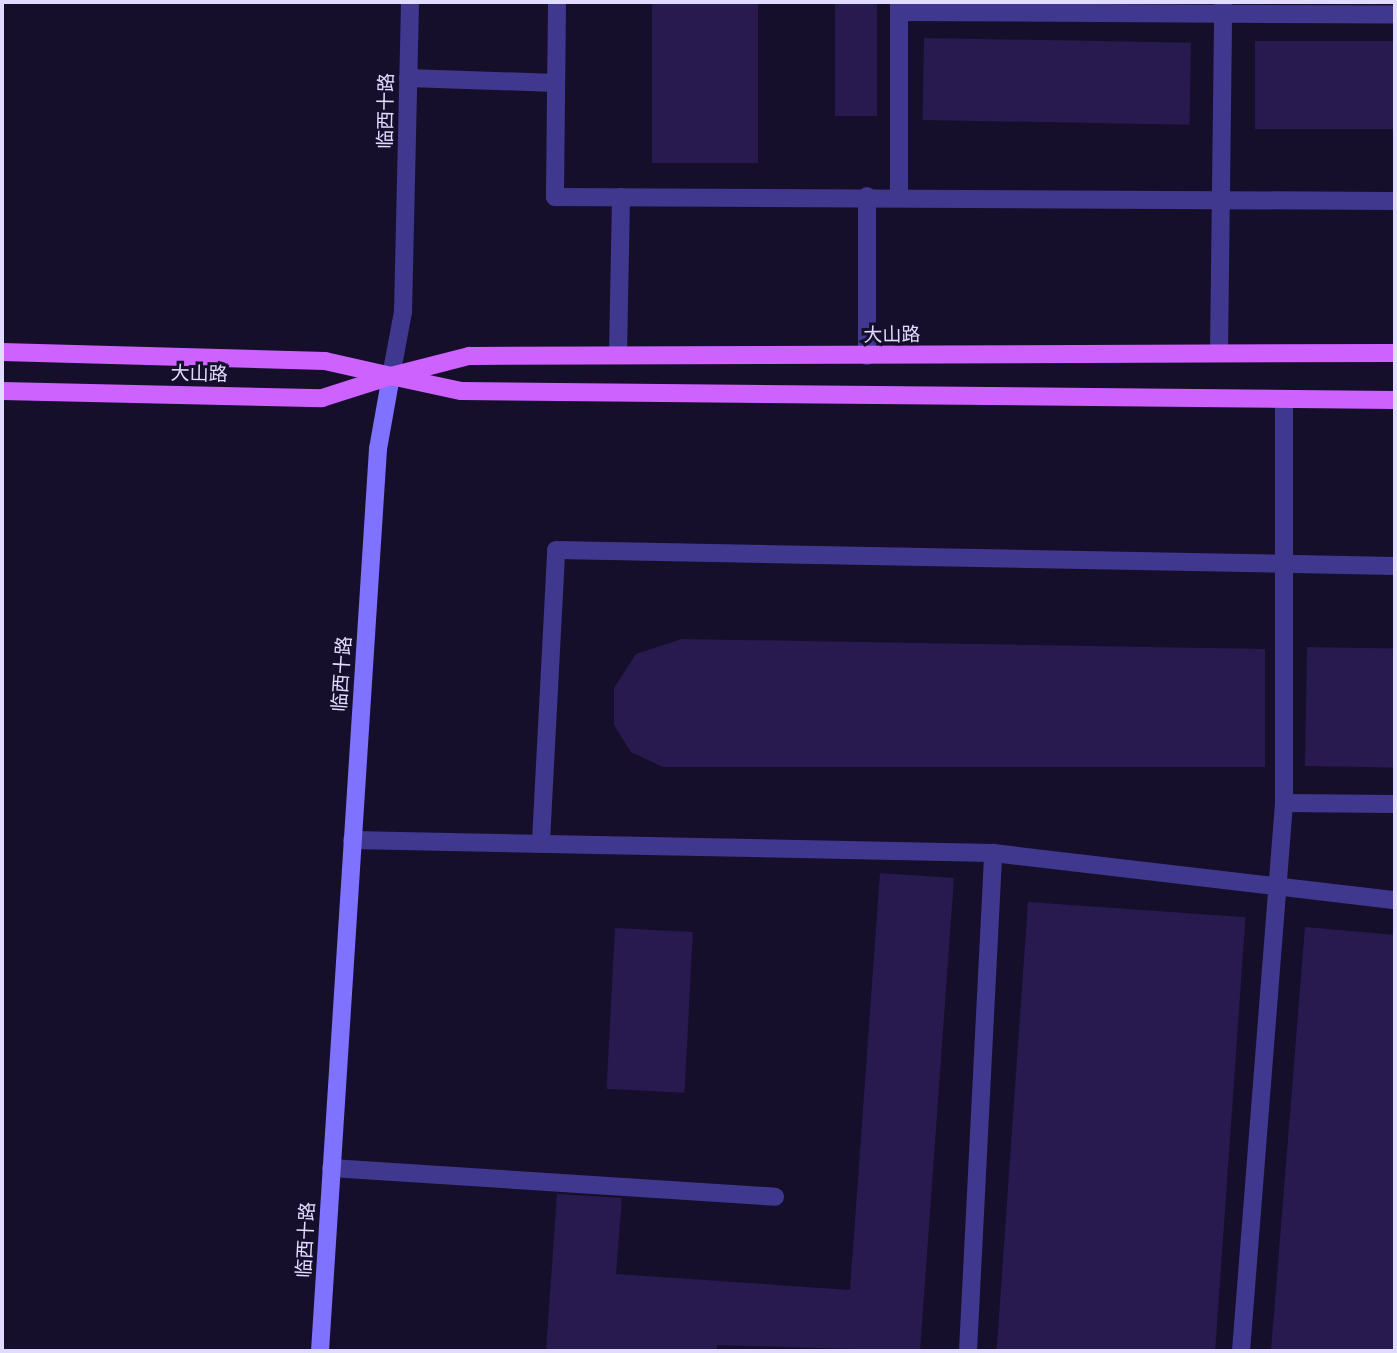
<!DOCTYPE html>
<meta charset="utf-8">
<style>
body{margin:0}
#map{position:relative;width:1397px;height:1353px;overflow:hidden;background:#160f2c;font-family:Raleway,"Noto Sans SC",sans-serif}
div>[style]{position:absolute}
.building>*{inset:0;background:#281a4f;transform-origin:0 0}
.service>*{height:18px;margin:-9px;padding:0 9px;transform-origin:9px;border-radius:9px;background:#40388e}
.tertiary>*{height:18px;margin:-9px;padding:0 9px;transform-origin:9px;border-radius:9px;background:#40388e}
.secondary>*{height:18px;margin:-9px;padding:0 9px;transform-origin:9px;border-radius:9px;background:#7e72ff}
.primary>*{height:18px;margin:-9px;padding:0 9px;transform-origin:9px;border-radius:9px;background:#ce62ff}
span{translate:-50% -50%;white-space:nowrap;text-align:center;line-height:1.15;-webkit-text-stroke:6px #160f2c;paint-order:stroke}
.street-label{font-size:19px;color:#e1dbff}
.frame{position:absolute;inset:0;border:4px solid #e1dbff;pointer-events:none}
</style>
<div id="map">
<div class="building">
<div style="left:652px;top:2px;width:106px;height:161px"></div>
<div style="left:835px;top:2px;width:42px;height:114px"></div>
<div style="left:924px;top:38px;width:267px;height:82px;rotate:1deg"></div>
<div style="left:1255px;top:41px;width:140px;height:88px"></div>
<div style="clip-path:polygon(682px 639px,1265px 649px,1265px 767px,663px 767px,631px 752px,614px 725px,614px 688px,636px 654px)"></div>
<div style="left:1307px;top:647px;width:88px;height:119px;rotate:1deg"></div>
<div style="clip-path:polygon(880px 873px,954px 878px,920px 1351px,717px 1345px,717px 1351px,546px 1351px,557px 1194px,622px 1198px,616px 1274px,850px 1290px)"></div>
<div style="left:1028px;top:902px;width:218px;height:450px;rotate:4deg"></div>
<div style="clip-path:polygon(1305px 927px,1395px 935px,1395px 1351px,1271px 1351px)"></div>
<div style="left:615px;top:928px;width:78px;height:161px;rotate:3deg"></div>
</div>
<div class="service">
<div style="left:557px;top:2px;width:195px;rotate:90.6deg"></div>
<div style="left:555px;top:197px;width:840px;rotate:0.27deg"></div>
<div style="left:899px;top:12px;width:496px;rotate:0.3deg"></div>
<div style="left:408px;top:78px;width:148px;rotate:1.9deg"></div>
<div style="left:867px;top:196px;width:160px;rotate:90deg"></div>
<div style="left:899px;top:196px;width:194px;rotate:-90deg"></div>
<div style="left:1219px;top:352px;width:350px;rotate:-89.3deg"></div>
<div style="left:618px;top:354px;width:157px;rotate:-88.9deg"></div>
<div style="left:1284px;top:803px;width:111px;rotate:0.5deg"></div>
<div style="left:352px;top:840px;width:641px;rotate:1.16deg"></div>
<div style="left:993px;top:853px;width:405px;rotate:6.7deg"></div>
<div style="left:541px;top:841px;width:291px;rotate:-87deg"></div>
<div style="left:556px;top:550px;width:839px;rotate:1.09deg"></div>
<div style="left:331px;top:1168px;width:445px;rotate:3.7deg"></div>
<div style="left:968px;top:1351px;width:499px;rotate:-87.1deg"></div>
<div style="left:1241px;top:1351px;width:550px;rotate:-85.51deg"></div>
<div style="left:1284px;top:803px;width:404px;rotate:-90deg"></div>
</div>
<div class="tertiary">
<div style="left:391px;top:376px;width:65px;rotate:-79.4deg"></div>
<div style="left:403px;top:312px;width:310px;rotate:-88.7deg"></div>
</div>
<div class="secondary">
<div style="left:320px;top:1351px;width:904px;rotate:-86.32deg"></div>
<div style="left:378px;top:449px;width:74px;rotate:-79.9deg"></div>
</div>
<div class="primary">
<div style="left:2px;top:352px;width:323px;rotate:1.6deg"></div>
<div style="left:325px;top:361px;width:68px;rotate:12.8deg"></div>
<div style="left:391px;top:376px;width:81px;rotate:-14.4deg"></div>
<div style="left:469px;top:356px;width:926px;rotate:-0.19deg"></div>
<div style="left:2px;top:391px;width:320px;rotate:1.3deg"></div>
<div style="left:322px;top:398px;width:72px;rotate:-17.7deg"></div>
<div style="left:391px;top:376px;width:72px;rotate:12.1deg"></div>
<div style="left:461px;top:391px;width:934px;rotate:0.55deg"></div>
</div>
<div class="street-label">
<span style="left:386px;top:111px;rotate:-89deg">临西十路</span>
<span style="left:892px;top:335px;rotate:-1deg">大山路</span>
<span style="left:199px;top:374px;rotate:1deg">大山路</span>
<span style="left:342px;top:674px;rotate:-86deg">临西十路</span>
<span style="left:306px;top:1240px;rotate:-87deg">临西十路</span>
</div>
<div class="frame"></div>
</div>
